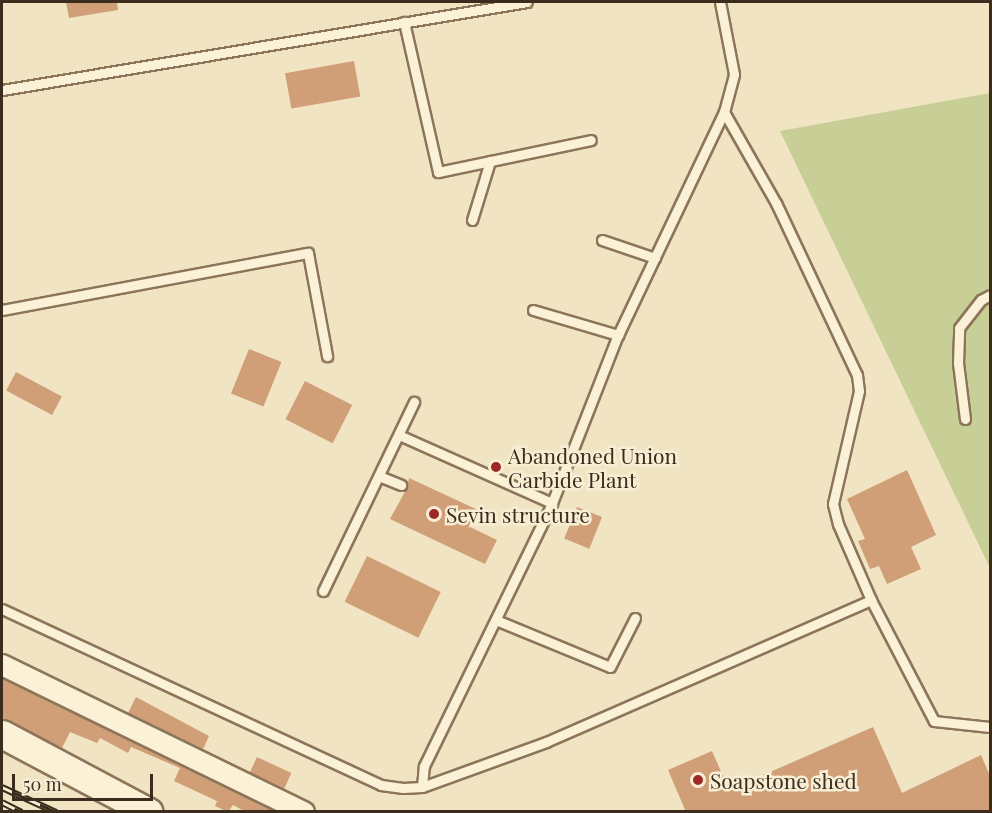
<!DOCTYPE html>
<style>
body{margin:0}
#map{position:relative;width:992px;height:813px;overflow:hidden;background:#f0e4c3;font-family:"Playfair Display",serif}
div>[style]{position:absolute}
.green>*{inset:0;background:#c7cf96}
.building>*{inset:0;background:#d09e77;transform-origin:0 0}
.roads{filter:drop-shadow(2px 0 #8c7559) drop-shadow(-2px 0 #8c7559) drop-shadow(0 2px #8c7559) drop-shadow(0 -2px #8c7559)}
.lane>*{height:9px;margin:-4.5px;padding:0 4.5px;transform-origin:4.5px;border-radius:4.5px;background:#faf1d7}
.street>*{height:20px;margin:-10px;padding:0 10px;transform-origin:10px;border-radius:10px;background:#faf1d7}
.secondary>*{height:27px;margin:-13.5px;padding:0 13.5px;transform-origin:13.5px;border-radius:13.5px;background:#faf1d7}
.rail>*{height:7px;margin-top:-3.5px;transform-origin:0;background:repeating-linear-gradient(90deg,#f7eed3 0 14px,#3b2c1e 0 28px);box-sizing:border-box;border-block:2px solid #3b2c1e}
.dots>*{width:16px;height:16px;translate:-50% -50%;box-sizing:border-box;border:3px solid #f7eed3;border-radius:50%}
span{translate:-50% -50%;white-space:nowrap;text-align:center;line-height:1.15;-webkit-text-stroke:5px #f7eed3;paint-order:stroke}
.poi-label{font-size:21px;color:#3b2c1e}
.left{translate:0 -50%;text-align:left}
.frame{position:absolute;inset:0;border:3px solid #3b2c1e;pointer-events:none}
.scale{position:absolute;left:12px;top:774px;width:141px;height:27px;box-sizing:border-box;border:3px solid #3b2c1e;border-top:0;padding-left:8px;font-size:18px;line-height:21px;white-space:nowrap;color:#3b2c1e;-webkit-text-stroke:4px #f7eed3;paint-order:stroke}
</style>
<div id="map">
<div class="green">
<div style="clip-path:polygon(990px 93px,990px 568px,780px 131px)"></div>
</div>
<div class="building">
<div style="clip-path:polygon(66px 2px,117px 2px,118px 10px,69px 18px)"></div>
<div style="left:354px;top:61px;width:36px;height:70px;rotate:80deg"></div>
<div style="left:249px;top:349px;width:35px;height:48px;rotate:22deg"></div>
<div style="left:16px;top:372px;width:52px;height:21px;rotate:28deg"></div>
<div style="left:305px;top:381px;width:53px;height:43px;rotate:27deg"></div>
<div style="clip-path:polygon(907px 470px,936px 535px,911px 547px,921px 569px,887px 584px,879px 566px,870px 569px,858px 541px,865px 539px,847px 499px)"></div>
<div style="clip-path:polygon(409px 478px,478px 510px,470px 527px,497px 540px,485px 564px,390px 519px,407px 488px)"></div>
<div style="left:577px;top:507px;width:27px;height:34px;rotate:22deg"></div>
<div style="left:367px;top:556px;width:82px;height:51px;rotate:26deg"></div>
<div style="clip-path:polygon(2px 678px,273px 810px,272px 812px,246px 812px,233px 805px,228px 812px,215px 806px,217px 801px,174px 781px,180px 768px,131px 747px,128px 753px,100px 738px,97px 743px,70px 732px,62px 748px,2px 718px)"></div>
<div style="clip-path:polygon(136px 697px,209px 736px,203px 749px,128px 713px)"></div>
<div style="clip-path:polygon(873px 727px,902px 793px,981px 755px,990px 776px,990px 812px,686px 812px,668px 770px,712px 751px,729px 790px)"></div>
<div style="left:257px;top:757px;width:38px;height:17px;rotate:25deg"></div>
</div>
<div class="roads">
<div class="lane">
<div style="left:404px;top:22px;width:154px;rotate:77.2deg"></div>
<div style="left:438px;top:172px;width:156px;rotate:-11.8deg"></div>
<div style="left:2px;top:90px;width:532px;rotate:-9.52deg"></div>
<div style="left:724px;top:112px;width:105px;rotate:60.3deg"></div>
<div style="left:776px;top:203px;width:190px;rotate:64.8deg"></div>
<div style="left:857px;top:375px;width:16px;rotate:83deg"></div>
<div style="left:859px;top:391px;width:116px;rotate:103deg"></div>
<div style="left:833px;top:504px;width:21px;rotate:76deg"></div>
<div style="left:838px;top:524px;width:83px;rotate:66.5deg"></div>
<div style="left:871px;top:600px;width:136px;rotate:62.5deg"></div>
<div style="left:934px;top:721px;width:56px;rotate:6.1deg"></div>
<div style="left:472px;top:220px;width:62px;rotate:-73deg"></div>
<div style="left:602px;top:240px;width:56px;rotate:18.8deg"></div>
<div style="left:2px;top:310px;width:311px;rotate:-10.6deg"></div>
<div style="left:308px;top:253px;width:105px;rotate:79.5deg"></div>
<div style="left:533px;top:310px;width:89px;rotate:16.4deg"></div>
<div style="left:965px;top:419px;width:56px;rotate:-97.1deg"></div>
<div style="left:958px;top:363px;width:35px;rotate:-88deg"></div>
<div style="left:959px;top:328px;width:36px;rotate:-52deg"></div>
<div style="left:981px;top:300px;width:10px;rotate:-29deg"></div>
<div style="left:399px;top:435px;width:167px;rotate:24deg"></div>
<div style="left:379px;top:476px;width:24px;rotate:22deg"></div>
<div style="left:323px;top:591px;width:210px;rotate:-64.3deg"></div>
<div style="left:2px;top:609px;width:418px;rotate:24.9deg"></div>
<div style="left:381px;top:785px;width:22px;rotate:8deg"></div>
<div style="left:403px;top:788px;width:19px;rotate:-3deg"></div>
<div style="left:422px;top:787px;width:132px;rotate:-19.9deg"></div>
<div style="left:546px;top:742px;width:355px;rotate:-23.6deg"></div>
<div style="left:496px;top:620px;width:123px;rotate:22.4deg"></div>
<div style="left:610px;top:667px;width:55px;rotate:-63deg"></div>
<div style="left:422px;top:787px;width:21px;rotate:-85deg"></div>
<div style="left:424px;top:766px;width:292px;rotate:-64deg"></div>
<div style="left:552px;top:503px;width:180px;rotate:-68.6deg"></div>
<div style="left:618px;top:335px;width:247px;rotate:-64.6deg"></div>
<div style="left:724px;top:112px;width:39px;rotate:-75deg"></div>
<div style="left:734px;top:74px;width:73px;rotate:-101deg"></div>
</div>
<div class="street">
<div style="left:2px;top:665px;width:336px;rotate:26deg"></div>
</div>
<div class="secondary">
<div style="left:2px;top:734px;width:166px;rotate:28deg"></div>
</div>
</div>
<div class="rail">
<div style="left:2px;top:787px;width:60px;rotate:24.8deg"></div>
<div style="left:2px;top:802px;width:22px;rotate:27deg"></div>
</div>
<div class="dots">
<div style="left:496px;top:467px;background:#9e2826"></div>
<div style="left:434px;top:514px;background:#9e2826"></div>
<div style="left:698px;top:780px;background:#9e2826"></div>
</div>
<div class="poi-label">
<span class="left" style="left:508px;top:467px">Abandoned Union<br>Carbide Plant</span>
<span class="left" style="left:446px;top:514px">Sevin structure</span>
<span class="left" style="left:710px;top:780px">Soapstone shed</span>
</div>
<div class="frame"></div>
<div class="scale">50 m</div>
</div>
